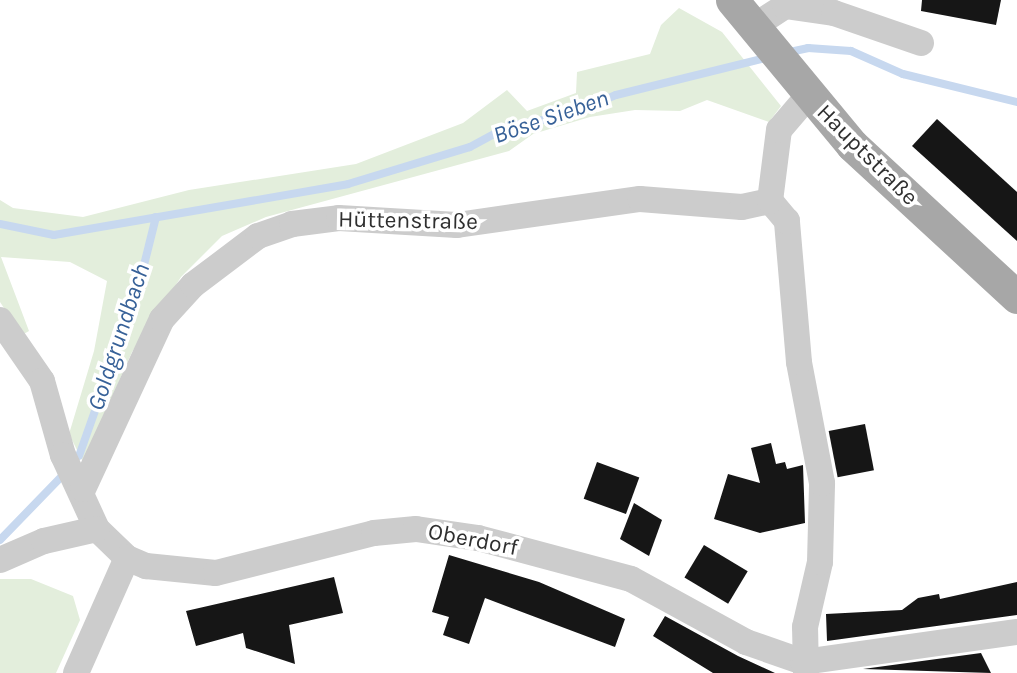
<!DOCTYPE html>
<meta charset="utf-8">
<style>
body{margin:0}
#map{position:relative;width:1017px;height:673px;overflow:hidden;background:#fff;font-family:Karla,sans-serif}
div>[style]{position:absolute}
.green>*{inset:0;background:#e3eedc}
.stream>*{height:8px;margin:-4px;padding:0 4px;transform-origin:4px;border-radius:4px;background:#c7d8ef}
.building>*{inset:0;background:#161616;transform-origin:0 0}
.minor>*{height:26px;margin:-13px;padding:0 13px;transform-origin:13px;border-radius:13px;background:#ccc}
.major>*{height:33px;margin:-16.5px;padding:0 16.5px;transform-origin:16.5px;border-radius:16.5px;background:#a7a7a7}
span{translate:-50% -50%;white-space:nowrap;text-align:center;line-height:1.15;-webkit-text-stroke:7px #fff;paint-order:stroke}
.street-label{font-size:23px;color:#2f2f2f}
.water-label{font-size:24px;color:#376198;font-style:italic}
</style>
<div id="map">
<div class="green">
<div style="clip-path:polygon(679px 8px,722px 32px,781px 106px,769px 122px,707px 100px,680px 111px,635px 110px,590px 117px,533px 134px,509px 151px,266px 217px,222px 236px,181px 277px,132px 352px,83px 462px,69px 434px,94px 351px,107px 281px,70px 262px,1px 257px,29px 331px,22px 335px,0 302px,0 200px,13px 208px,83px 217px,189px 190px,356px 164px,463px 123px,507px 90px,527px 111px,576px 93px,577px 72px,650px 54px,661px 25px)"></div>
<div style="clip-path:polygon(0 579px,31px 579px,73px 596px,80px 620px,56px 673px,0 673px)"></div>
</div>
<div class="stream">
<div style="left:785px;top:53px;width:24px;rotate:-12deg"></div>
<div style="left:808px;top:48px;width:43px;rotate:4deg"></div>
<div style="left:851px;top:51px;width:57px;rotate:23.9deg"></div>
<div style="left:903px;top:74px;width:117px;rotate:13.8deg"></div>
<div style="left:0;top:224px;width:55px;rotate:11.5deg"></div>
<div style="left:54px;top:235px;width:298px;rotate:-9.8deg"></div>
<div style="left:348px;top:184px;width:127px;rotate:-16.9deg"></div>
<div style="left:470px;top:147px;width:44px;rotate:-28.3deg"></div>
<div style="left:509px;top:126px;width:57px;rotate:-10.1deg"></div>
<div style="left:565px;top:116px;width:55px;rotate:-22.4deg"></div>
<div style="left:616px;top:95px;width:158px;rotate:-13.9deg"></div>
<div style="left:79px;top:456px;width:177px;rotate:-70.5deg"></div>
<div style="left:138px;top:289px;width:74px;rotate:-76deg"></div>
<div style="left:0;top:540px;width:95px;rotate:-45.9deg"></div>
</div>
<div class="building">
<div style="clip-path:polygon(922px 0,1001px 0,996px 25px,921px 11px)"></div>
<div style="clip-path:polygon(937px 119px,1017px 192px,1017px 241px,912px 146px)"></div>
<div style="left:865px;top:424px;width:47px;height:37px;rotate:79deg"></div>
<div style="clip-path:polygon(771px 443px,776px 464px,785px 462px,787px 469px,803px 465px,805px 523px,760px 533px,714px 519px,728px 474px,760px 483px,751px 448px)"></div>
<div style="left:597px;top:462px;width:45px;height:39px;rotate:20deg"></div>
<div style="clip-path:polygon(634px 503px,662px 520px,649px 556px,620px 539px)"></div>
<div style="left:704px;top:545px;width:51px;height:38px;rotate:31deg"></div>
<div style="clip-path:polygon(449px 555px,539px 582px,625px 619px,615px 647px,485px 598px,469px 644px,443px 635px,449px 617px,432px 612px)"></div>
<div style="clip-path:polygon(334px 577px,343px 613px,289px 625px,295px 664px,246px 648px,243px 633px,196px 646px,186px 611px)"></div>
<div style="clip-path:polygon(1017px 582px,1017px 615px,827px 641px,826px 614px,902px 610px,918px 598px,939px 594px,940px 599px)"></div>
<div style="clip-path:polygon(665px 616px,738px 656px,775px 673px,713px 673px,653px 636px)"></div>
<div style="clip-path:polygon(981px 653px,991px 673px,863px 669px)"></div>
</div>
<div class="minor">
<div style="left:756px;top:25px;width:35px;rotate:-33deg"></div>
<div style="left:785px;top:6px;width:49px;rotate:8.1deg"></div>
<div style="left:834px;top:13px;width:92px;rotate:19deg"></div>
<div style="left:0;top:320px;width:74px;rotate:55.5deg"></div>
<div style="left:42px;top:381px;width:77px;rotate:74.2deg"></div>
<div style="left:63px;top:455px;width:81px;rotate:65.3deg"></div>
<div style="left:97px;top:529px;width:42px;rotate:44deg"></div>
<div style="left:127px;top:558px;width:21px;rotate:23deg"></div>
<div style="left:146px;top:566px;width:70px;rotate:5.7deg"></div>
<div style="left:216px;top:573px;width:163px;rotate:-14.2deg"></div>
<div style="left:374px;top:533px;width:42px;rotate:-5.4deg"></div>
<div style="left:416px;top:529px;width:63px;rotate:8.3deg"></div>
<div style="left:478px;top:538px;width:158px;rotate:15deg"></div>
<div style="left:631px;top:579px;width:131px;rotate:28.7deg"></div>
<div style="left:746px;top:642px;width:60px;rotate:19.3deg"></div>
<div style="left:803px;top:662px;width:216px;rotate:-8deg"></div>
<div style="left:83px;top:489px;width:187px;rotate:-65.1deg"></div>
<div style="left:162px;top:319px;width:46px;rotate:-47.6deg"></div>
<div style="left:193px;top:285px;width:81px;rotate:-37deg"></div>
<div style="left:258px;top:236px;width:36px;rotate:-19deg"></div>
<div style="left:292px;top:224px;width:47px;rotate:-7.3deg"></div>
<div style="left:339px;top:218px;width:118px;rotate:3.4deg"></div>
<div style="left:457px;top:225px;width:185px;rotate:-8.1deg"></div>
<div style="left:640px;top:199px;width:102px;rotate:4.5deg"></div>
<div style="left:742px;top:207px;width:29px;rotate:-12deg"></div>
<div style="left:0;top:560px;width:48px;rotate:-23.4deg"></div>
<div style="left:44px;top:541px;width:54px;rotate:-12.8deg"></div>
<div style="left:76px;top:673px;width:126px;rotate:-66.1deg"></div>
<div style="left:806px;top:673px;width:46px;rotate:-91.2deg"></div>
<div style="left:805px;top:627px;width:67px;rotate:-77deg"></div>
<div style="left:820px;top:562px;width:79px;rotate:-88.5deg"></div>
<div style="left:822px;top:483px;width:123px;rotate:-100.8deg"></div>
<div style="left:799px;top:362px;width:142px;rotate:-94.9deg"></div>
<div style="left:787px;top:221px;width:26px;rotate:-130deg"></div>
<div style="left:770px;top:201px;width:72px;rotate:-82.8deg"></div>
<div style="left:779px;top:130px;width:46px;rotate:-49.4deg"></div>
</div>
<div class="major">
<div style="left:732px;top:0;width:188px;rotate:50.4deg"></div>
<div style="left:852px;top:145px;width:224px;rotate:42.7deg"></div>
</div>
<div class="street-label">
<span style="left:867px;top:155px;rotate:45deg">Hauptstraße</span>
<span style="left:408px;top:221px;rotate:1deg">Hüttenstraße</span>
<span style="left:473px;top:540px;rotate:11deg">Oberdorf</span>
</div>
<div class="water-label">
<span style="left:551px;top:117px;rotate:-19deg">Böse Sieben</span>
<span style="left:119px;top:337px;rotate:-72deg">Goldgrundbach</span>
</div>
</div>
